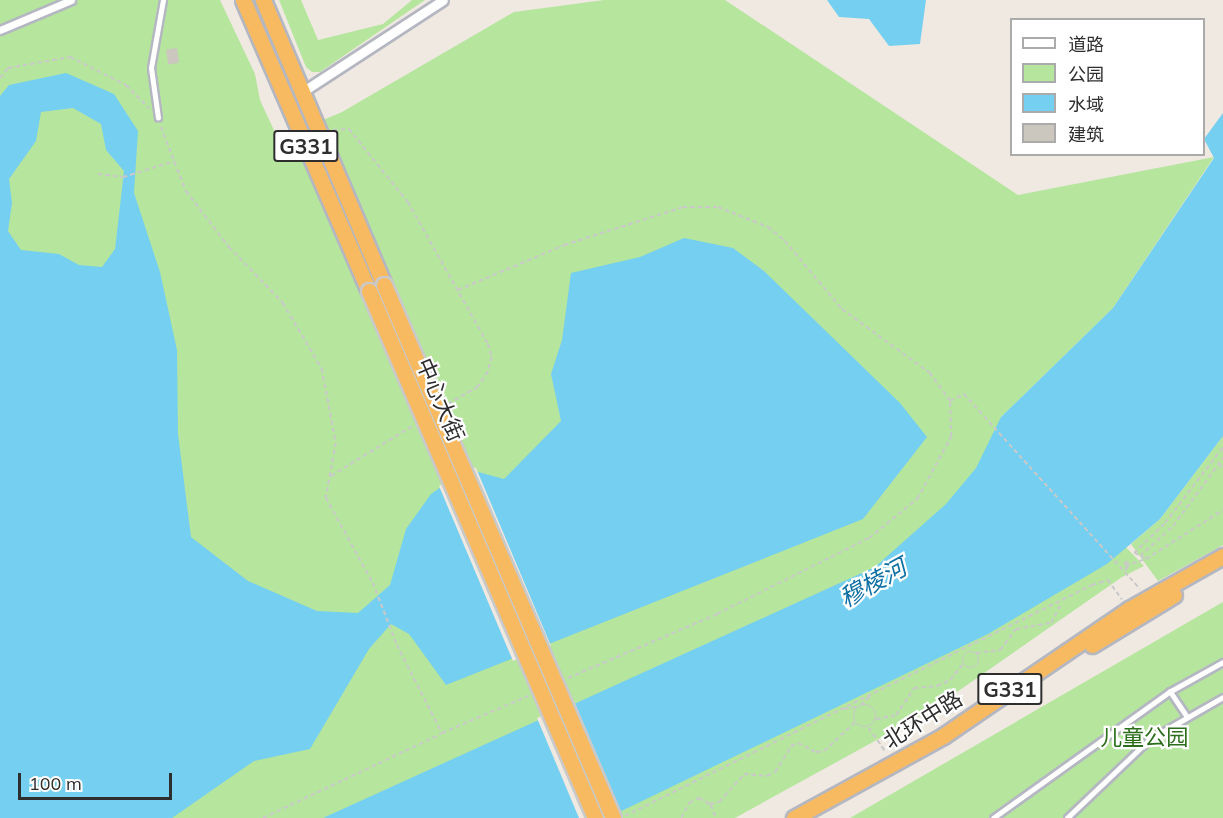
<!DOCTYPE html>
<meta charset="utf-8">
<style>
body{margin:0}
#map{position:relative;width:1223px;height:818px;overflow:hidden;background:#efe9e1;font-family:Mulish,"Noto Sans SC",sans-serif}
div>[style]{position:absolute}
.green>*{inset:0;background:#b6e59e}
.water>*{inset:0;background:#75cff0}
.pier>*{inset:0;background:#efe9e1}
.building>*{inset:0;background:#cbc7bf;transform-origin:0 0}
.path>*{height:1.5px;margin-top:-0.75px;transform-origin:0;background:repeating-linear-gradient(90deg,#c9c9c9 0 4.5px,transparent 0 7.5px)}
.path>.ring{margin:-0.75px;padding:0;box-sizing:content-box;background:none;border:1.5px solid #c9c9c9;border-radius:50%}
.roads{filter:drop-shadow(2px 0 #b4b7c1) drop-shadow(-2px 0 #b4b7c1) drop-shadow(0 2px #b4b7c1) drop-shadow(0 -2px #b4b7c1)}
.service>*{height:4.5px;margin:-2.25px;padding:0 2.25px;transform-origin:2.25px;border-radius:2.25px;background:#fff}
.pedestrian>*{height:7px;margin:-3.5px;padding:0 3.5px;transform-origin:3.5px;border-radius:3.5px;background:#fff}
.minor>*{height:9px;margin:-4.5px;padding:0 4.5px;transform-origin:4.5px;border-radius:4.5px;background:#fff}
.trunk>*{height:15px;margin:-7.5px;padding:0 7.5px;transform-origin:7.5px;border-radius:7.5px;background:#f8ba60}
.path-bridge>*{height:1.5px;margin-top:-0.75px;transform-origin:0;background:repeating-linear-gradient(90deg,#c9c9c9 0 4.5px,transparent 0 7.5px)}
.bridges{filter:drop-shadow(2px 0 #c9c9c9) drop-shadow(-2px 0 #c9c9c9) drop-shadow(0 2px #c9c9c9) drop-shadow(0 -2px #c9c9c9)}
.trunk-bridge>*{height:15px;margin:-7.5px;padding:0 7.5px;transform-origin:7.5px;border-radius:7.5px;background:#f8ba60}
span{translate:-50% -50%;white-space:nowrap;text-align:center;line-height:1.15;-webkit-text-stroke:4.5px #fff;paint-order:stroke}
.shield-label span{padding:2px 4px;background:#fff;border:2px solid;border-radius:4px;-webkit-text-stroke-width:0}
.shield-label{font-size:21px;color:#2e2e2e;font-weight:700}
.street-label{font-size:22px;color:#2e2e2e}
.park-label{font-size:22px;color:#2c6e1b}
.water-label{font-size:24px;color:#0d6fa3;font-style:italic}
.legend{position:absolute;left:1010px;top:18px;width:195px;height:138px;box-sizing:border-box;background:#fff;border:2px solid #ababab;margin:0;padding:8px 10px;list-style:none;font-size:18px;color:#2e2e2e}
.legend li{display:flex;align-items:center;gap:12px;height:30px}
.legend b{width:30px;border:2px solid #ababab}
.scale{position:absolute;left:18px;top:773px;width:154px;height:27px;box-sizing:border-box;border:3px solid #2e2e2e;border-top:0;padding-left:8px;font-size:18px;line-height:21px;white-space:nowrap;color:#2e2e2e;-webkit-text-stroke:4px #fff;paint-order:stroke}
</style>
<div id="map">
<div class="green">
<div style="clip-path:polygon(0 0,220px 0,255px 74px,260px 100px,278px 139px,342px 112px,514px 12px,604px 0,725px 0,1018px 195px,1214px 157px,1113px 308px,1001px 417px,1144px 566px,1122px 577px,931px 710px,735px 818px,0 818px)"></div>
<div style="clip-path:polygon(279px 0,301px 0,318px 40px,383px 24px,412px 0,425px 0,320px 72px,312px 72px,306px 67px)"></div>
<div style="clip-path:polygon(1223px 436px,1223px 545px,1158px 581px,1131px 544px,1160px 519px)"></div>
<div style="clip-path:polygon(1223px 602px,1223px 818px,850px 818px)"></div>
</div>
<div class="water">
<div style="clip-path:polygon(827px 0,926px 0,920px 44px,889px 46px,869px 19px,839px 17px)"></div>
<div style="clip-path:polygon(evenodd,66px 73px,114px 94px,138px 131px,134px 193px,160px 272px,177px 350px,178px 434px,191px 537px,248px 581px,317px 611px,358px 613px,390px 585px,406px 529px,431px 494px,467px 469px,504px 479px,561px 421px,551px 374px,562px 340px,571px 273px,640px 257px,684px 238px,733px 248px,764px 271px,900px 403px,927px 437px,863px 519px,446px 685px,409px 634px,391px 624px,369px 649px,310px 749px,254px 761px,172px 818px,0 818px,0 96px,9px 85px,66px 73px,73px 108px,101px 124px,106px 150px,124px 171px,115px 249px,102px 267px,79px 265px,59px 254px,21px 250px,8px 231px,12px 203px,9px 179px,36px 141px,41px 112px,73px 108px)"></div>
<div style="clip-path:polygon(1223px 113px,1223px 436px,1160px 519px,1107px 564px,988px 634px,607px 818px,323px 818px,875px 567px,946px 504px,976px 468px,1001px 417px,1113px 308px,1214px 158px,1204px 139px)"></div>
</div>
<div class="pier">
<div style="clip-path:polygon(466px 466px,476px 468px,551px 646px,513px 661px,439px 486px)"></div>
<div style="clip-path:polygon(574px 701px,622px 814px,614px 818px,579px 818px,537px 718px)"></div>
</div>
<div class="building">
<div style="left:177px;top:48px;width:15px;height:11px;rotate:82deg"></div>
</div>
<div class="path">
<div style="left:0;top:78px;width:13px;rotate:-51deg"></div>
<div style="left:8px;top:68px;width:63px;rotate:-10.1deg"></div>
<div style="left:70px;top:57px;width:63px;rotate:26.6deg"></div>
<div style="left:126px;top:85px;width:33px;rotate:45deg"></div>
<div style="left:161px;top:127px;width:69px;rotate:68.7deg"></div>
<div style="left:186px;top:191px;width:71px;rotate:52.5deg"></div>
<div style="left:229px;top:247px;width:78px;rotate:46deg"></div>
<div style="left:283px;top:303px;width:77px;rotate:59.4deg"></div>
<div style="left:322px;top:369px;width:75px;rotate:79.3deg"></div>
<div style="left:336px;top:443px;width:56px;rotate:100.3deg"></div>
<div style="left:326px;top:498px;width:97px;rotate:61.1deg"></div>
<div style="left:373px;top:583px;width:66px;rotate:68.8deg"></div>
<div style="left:397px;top:645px;width:99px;rotate:62.9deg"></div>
<div style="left:442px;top:733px;width:94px;rotate:-23.3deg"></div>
<div style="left:333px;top:130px;width:16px;rotate:-4deg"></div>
<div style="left:349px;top:129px;width:94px;rotate:51.1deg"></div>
<div style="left:408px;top:202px;width:163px;rotate:60.6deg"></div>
<div style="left:488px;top:344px;width:14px;rotate:73deg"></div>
<div style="left:492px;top:357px;width:16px;rotate:105deg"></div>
<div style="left:488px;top:372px;width:18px;rotate:124deg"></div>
<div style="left:478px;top:387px;width:34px;rotate:150deg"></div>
<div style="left:98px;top:174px;width:25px;rotate:7deg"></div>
<div style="left:123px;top:177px;width:54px;rotate:-17.1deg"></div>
<div style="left:458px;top:290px;width:115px;rotate:-23deg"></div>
<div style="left:564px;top:245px;width:125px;rotate:-17.7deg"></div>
<div style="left:683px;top:207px;width:35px"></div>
<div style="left:718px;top:207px;width:54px;rotate:21.8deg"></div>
<div style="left:768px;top:227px;width:22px;rotate:39deg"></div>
<div style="left:785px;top:241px;width:89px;rotate:50deg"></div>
<div style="left:842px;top:309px;width:109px;rotate:36deg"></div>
<div style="left:930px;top:373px;width:34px;rotate:54deg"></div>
<div style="left:1219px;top:464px;width:7px;rotate:56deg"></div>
<div style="left:331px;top:476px;width:97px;rotate:-31.6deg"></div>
<div style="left:1140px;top:556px;width:45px;rotate:-42.3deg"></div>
<div style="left:1173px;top:526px;width:84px;rotate:-53.7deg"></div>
<div style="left:1146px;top:559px;width:91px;rotate:-32.5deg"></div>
<div style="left:1125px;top:566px;width:21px;rotate:-19deg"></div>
<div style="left:1145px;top:559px;width:13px;rotate:-151deg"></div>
<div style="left:1134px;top:553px;width:43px;rotate:-44.1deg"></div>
<div style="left:1165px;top:523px;width:96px;rotate:-52.7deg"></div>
<div class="ring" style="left:963px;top:652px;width:14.5px;height:14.5px"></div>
<div style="left:976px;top:653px;width:24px;rotate:-7deg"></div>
<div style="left:1000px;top:650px;width:26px;rotate:-53deg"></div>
<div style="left:1016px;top:629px;width:36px;rotate:-10deg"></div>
<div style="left:1051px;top:623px;width:22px;rotate:-63deg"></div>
<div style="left:568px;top:678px;width:162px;rotate:-23.2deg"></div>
<div style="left:717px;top:614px;width:170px;rotate:-26.6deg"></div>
<div style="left:869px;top:538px;width:62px;rotate:-39.1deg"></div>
<div style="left:917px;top:499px;width:71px;rotate:-61.3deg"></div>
<div style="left:951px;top:437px;width:36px;rotate:-92deg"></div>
<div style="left:950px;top:401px;width:16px;rotate:-27deg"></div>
<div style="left:964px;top:394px;width:263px;rotate:47.9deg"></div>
<div class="ring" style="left:854px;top:705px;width:20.5px;height:20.5px"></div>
<div style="left:861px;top:705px;width:13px;rotate:-45deg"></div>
<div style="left:844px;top:709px;width:13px;rotate:-9deg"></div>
<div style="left:876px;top:719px;width:20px;rotate:-11deg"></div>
<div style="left:896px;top:715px;width:32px;rotate:-56deg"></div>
<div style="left:914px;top:688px;width:23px;rotate:-5deg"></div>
<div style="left:937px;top:686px;width:14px;rotate:-25deg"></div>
<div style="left:950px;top:680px;width:22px;rotate:-51deg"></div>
<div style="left:869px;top:728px;width:28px;rotate:55deg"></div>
<div style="left:711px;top:805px;width:14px;rotate:69deg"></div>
<div style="left:625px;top:816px;width:521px;rotate:-26.32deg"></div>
<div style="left:1092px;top:585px;width:17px;rotate:-17deg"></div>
<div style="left:1108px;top:580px;width:24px;rotate:54deg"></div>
<div style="left:263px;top:818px;width:197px;rotate:-25.3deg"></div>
<div style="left:681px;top:818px;width:17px;rotate:-62deg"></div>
<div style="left:689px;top:803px;width:11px;rotate:-27deg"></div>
<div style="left:699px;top:798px;width:13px;rotate:29deg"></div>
<div style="left:710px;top:804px;width:9px;rotate:-13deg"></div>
<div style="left:719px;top:802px;width:38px;rotate:-48deg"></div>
<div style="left:744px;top:774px;width:23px;rotate:5deg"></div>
<div style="left:767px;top:776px;width:9px;rotate:-27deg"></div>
<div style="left:775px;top:772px;width:31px;rotate:-58deg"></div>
<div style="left:791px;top:746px;width:8px;rotate:-23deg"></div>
<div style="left:798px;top:743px;width:20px;rotate:27deg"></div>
<div style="left:816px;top:752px;width:8px;rotate:-7deg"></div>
<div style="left:824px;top:751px;width:42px;rotate:-43.1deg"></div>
</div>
<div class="roads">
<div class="service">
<div style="left:158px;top:118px;width:50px;rotate:-98deg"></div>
<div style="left:151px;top:68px;width:69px;rotate:-80deg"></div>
<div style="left:1170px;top:691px;width:29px;rotate:56deg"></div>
<div style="left:993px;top:818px;width:216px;rotate:-35.6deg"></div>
<div style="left:1169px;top:692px;width:62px;rotate:-29.1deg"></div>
<div style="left:1067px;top:818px;width:115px;rotate:-43.6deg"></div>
<div style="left:1150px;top:739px;width:84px;rotate:-29.9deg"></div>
</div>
<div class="pedestrian">
<div style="left:0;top:30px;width:77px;rotate:-22.9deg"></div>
</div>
<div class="minor">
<div style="left:302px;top:92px;width:168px;rotate:-33.1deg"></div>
</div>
<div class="trunk">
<div style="left:243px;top:0;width:317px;rotate:66.6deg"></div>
<div style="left:263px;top:0;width:310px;rotate:67deg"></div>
<div style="left:1092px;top:645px;width:96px;rotate:-31.4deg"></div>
<div style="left:794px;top:818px;width:170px;rotate:-28.8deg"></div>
<div style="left:943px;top:736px;width:225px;rotate:-34.3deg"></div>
<div style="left:1129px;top:609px;width:108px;rotate:-29.4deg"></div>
</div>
</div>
<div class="path-bridge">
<div style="left:1125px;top:570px;width:6px;rotate:-45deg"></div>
<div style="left:1129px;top:566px;width:6px;rotate:-121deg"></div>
<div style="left:1126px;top:561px;width:5px;rotate:101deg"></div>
</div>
<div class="bridges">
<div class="trunk-bridge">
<div style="left:384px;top:285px;width:580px;rotate:66.75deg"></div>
<div style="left:369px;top:291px;width:573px;rotate:66.79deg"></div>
</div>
</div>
<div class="shield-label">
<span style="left:306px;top:146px">G331</span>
<span style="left:1010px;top:689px">G331</span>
</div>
<div class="street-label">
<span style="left:440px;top:400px;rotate:67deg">中心大街</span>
<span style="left:923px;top:720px;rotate:-32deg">北环中路</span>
</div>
<div class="park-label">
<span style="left:1144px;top:738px">儿童公园</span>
</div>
<div class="water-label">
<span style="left:873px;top:583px;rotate:-29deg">穆棱河</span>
</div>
<ul class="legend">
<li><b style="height:8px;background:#fff"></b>道路</li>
<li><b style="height:16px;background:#b6e59e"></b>公园</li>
<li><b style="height:16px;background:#75cff0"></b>水域</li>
<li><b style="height:16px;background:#cbc7bf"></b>建筑</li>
</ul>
<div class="scale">100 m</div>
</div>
